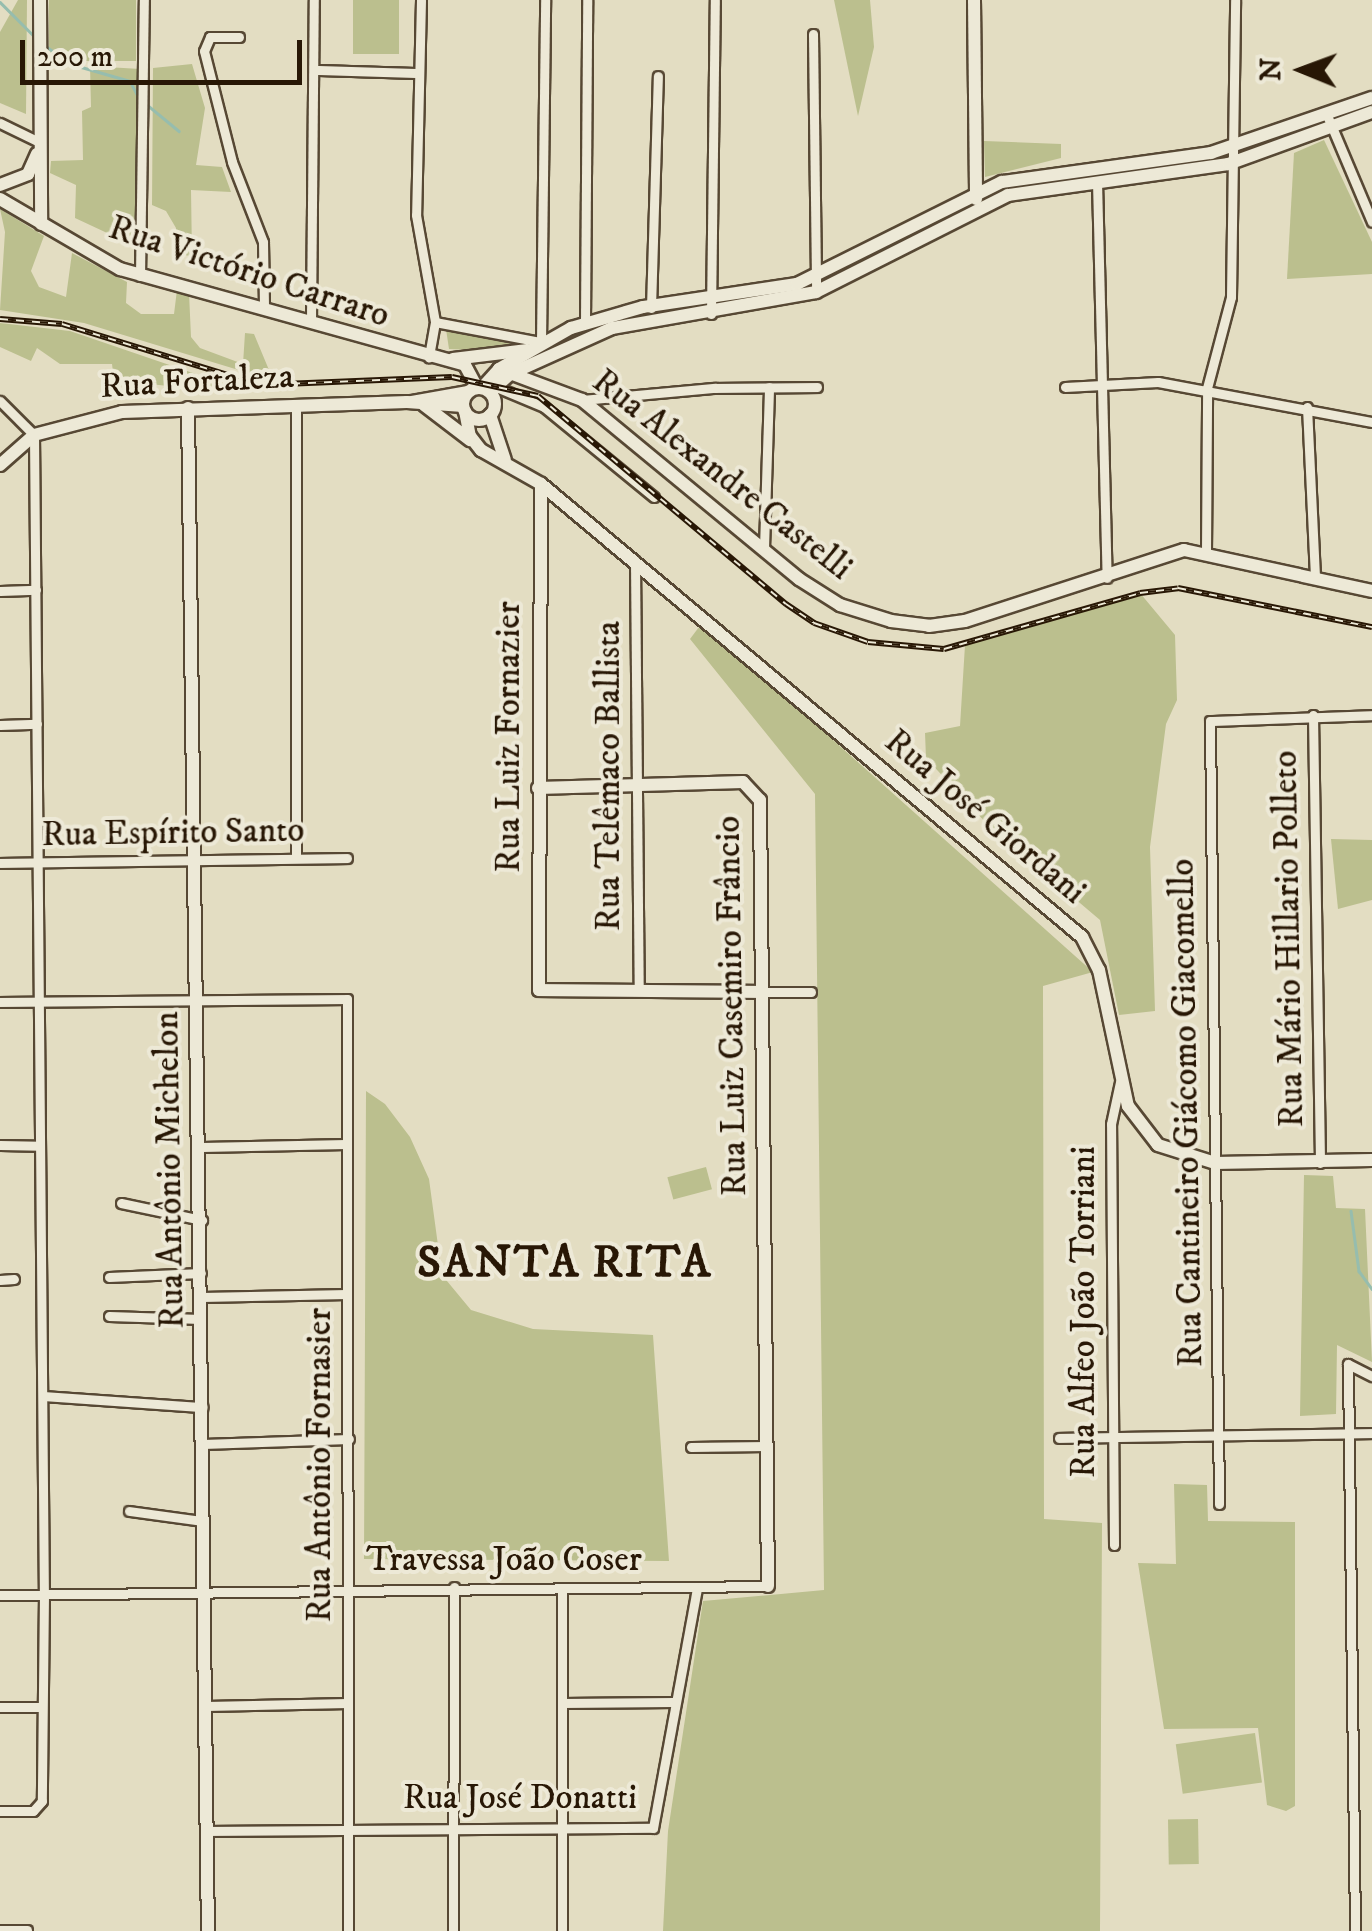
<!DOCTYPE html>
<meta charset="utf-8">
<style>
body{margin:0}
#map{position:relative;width:1372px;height:1931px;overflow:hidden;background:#e3ddc2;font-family:"IM FELL DW Pica",serif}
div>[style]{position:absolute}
.green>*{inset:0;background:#bbbf8e;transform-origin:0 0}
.stream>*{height:2.5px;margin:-1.25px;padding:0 1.25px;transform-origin:1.25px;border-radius:1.25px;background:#96bdae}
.roads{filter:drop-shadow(2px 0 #574834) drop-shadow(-2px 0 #574834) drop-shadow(0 2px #574834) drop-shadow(0 -2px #574834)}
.street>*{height:9px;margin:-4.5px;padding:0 4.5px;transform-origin:4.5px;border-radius:4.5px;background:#ede9d7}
.secondary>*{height:12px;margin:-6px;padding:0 6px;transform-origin:6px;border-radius:6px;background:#ede9d7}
.secondary>.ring{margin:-6px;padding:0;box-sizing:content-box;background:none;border:12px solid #ede9d7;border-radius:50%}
.rail>*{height:6px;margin-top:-3px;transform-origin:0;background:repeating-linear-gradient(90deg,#ede9d7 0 8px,#281705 0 16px);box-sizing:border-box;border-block:2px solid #281705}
span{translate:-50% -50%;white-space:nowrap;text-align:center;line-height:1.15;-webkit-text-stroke:8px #ede9d7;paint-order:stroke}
.street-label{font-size:35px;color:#281705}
.district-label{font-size:45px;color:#281705;font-weight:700;letter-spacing:2.5px}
.north{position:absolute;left:1252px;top:20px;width:100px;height:100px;-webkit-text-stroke:8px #ede9d7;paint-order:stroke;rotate:271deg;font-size:28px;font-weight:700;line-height:40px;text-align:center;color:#281705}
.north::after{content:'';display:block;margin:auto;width:35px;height:45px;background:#281705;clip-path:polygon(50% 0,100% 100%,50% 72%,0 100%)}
.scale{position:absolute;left:20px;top:40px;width:282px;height:45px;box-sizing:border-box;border:5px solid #281705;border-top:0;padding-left:12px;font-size:30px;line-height:35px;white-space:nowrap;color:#281705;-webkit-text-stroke:8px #ede9d7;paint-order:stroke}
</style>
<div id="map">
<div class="green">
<div style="clip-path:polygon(18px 0,27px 0,26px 114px,0 103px,0 32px)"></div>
<div style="left:49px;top:0;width:87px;height:61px"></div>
<div style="left:353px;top:0;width:46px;height:54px"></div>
<div style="clip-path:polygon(834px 0,870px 0,874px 47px,858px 116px)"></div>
<div style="clip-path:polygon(192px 64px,205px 108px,196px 165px,222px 167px,231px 192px,191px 190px,192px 256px,175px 254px,176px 228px,166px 211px,152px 205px,153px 68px)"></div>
<div style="clip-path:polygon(90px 66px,140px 69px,135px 246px,75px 218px,76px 185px,50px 173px,51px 161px,83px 160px,82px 111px,91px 107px)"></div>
<div style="clip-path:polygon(1324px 140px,1372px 242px,1372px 274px,1287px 279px,1294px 153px)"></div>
<div style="clip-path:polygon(984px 141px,1061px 144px,1061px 158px,985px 177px)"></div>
<div style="clip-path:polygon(0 209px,44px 236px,31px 271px,39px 287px,66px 297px,72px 253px,127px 282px,126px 303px,141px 314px,174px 314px,177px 290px,189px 293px,191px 337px,200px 348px,243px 364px,245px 333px,254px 334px,269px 370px,255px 375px,84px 323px,0 310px,5px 232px)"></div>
<div style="clip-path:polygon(0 323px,70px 331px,228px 385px,204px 390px,114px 380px,112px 364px,60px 364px,37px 348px,31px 361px,0 347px)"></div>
<div style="clip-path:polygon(446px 329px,518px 340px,494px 351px,449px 349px)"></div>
<div style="clip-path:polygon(1140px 593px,1175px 635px,1177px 700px,1166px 724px,1150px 847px,1155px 1011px,1119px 1015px,1100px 920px,987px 824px,926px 758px,925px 733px,960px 726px,965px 645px)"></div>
<div style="clip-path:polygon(702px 623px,1093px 972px,1043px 986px,1044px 1519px,1102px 1523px,1100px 1931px,663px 1931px,668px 1831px,703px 1601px,824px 1590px,815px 794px,690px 639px)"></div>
<div style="clip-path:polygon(1331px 839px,1372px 840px,1372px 900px,1338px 909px)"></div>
<div style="clip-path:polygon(366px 1091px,385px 1104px,410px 1137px,429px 1179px,442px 1275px,471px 1310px,533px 1329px,653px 1335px,669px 1561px,364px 1559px)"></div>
<div style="left:706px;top:1167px;width:23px;height:40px;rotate:75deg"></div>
<div style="clip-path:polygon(1304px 1175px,1333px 1176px,1336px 1208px,1365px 1209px,1372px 1362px,1337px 1345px,1336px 1414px,1300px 1416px)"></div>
<div style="clip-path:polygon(1174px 1484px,1207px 1485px,1208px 1521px,1295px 1522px,1295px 1806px,1286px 1811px,1267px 1805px,1258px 1728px,1164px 1729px,1138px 1563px,1176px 1564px)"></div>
<div style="left:1255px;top:1733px;width:50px;height:80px;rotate:82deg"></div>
<div style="left:1198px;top:1819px;width:45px;height:30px;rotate:89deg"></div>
</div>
<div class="stream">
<div style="left:0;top:2px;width:47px;rotate:45deg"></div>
<div style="left:47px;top:47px;width:29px;rotate:35deg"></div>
<div style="left:71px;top:64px;width:61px;rotate:16.1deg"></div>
<div style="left:130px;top:81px;width:19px;rotate:62deg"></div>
<div style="left:145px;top:103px;width:44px;rotate:39.5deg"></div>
<div style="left:1351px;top:1211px;width:61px;rotate:82.4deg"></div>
<div style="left:1359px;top:1271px;width:22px;rotate:54deg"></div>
</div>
<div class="roads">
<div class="street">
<div style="left:421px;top:0;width:215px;rotate:91.3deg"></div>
<div style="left:416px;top:215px;width:109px;rotate:79.9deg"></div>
<div style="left:435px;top:322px;width:36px;rotate:100deg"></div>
<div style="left:813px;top:34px;width:258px;rotate:89.3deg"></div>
<div style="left:239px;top:37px;width:29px;rotate:180deg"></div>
<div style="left:210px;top:37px;width:15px;rotate:113deg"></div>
<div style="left:204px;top:51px;width:114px;rotate:75.8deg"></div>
<div style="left:232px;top:162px;width:86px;rotate:68.8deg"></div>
<div style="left:263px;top:242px;width:63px;rotate:89.1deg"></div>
<div style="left:315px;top:70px;width:104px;rotate:1.7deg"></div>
<div style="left:1326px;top:113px;width:118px;rotate:67.1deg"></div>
<div style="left:0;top:123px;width:43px;rotate:26deg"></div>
<div style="left:1097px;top:181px;width:397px;rotate:88.6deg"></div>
<div style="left:140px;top:276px;width:276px;rotate:-89.2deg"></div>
<div style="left:651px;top:308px;width:232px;rotate:-88.3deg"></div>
<div style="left:711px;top:314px;width:314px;rotate:-89.3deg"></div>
<div style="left:311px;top:320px;width:320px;rotate:-89.5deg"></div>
<div style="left:435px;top:322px;width:108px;rotate:10.7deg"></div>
<div style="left:541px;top:342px;width:342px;rotate:-89.3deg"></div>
<div style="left:585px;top:323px;width:323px;rotate:-89.6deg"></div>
<div style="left:494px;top:386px;width:54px;rotate:22.8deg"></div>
<div style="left:544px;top:407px;width:142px;rotate:39.3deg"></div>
<div style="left:1065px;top:387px;width:93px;rotate:-3.1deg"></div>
<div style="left:1158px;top:382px;width:218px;rotate:10.6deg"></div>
<div style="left:582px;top:400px;width:134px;rotate:-5.2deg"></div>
<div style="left:715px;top:388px;width:102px;rotate:-0.6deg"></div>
<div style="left:0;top:401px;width:48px;rotate:45deg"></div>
<div style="left:34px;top:435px;width:1159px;rotate:89.51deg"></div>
<div style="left:44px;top:1594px;width:207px;rotate:90.6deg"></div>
<div style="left:42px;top:1801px;width:13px;rotate:132deg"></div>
<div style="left:33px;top:1811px;width:33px;rotate:180deg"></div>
<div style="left:296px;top:407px;width:451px;rotate:90deg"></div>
<div style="left:1307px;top:407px;width:170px;rotate:87.3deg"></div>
<div style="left:764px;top:548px;width:161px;rotate:-88.2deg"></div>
<div style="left:1206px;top:551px;width:163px;rotate:-89.6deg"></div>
<div style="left:1207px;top:388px;width:94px;rotate:-75.2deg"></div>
<div style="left:1231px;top:297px;width:297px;rotate:-89.2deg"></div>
<div style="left:635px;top:561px;width:429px;rotate:89.5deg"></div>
<div style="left:0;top:591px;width:36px;rotate:-2deg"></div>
<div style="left:1313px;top:715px;width:448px;rotate:89.1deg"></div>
<div style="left:0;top:725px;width:37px;rotate:-2deg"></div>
<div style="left:0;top:863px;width:347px;rotate:-0.8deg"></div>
<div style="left:762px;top:992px;width:49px"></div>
<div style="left:0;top:1002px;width:347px;rotate:-0.5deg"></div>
<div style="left:347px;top:999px;width:932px;rotate:89.94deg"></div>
<div style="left:0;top:1145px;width:39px;rotate:1deg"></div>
<div style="left:202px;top:1147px;width:144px;rotate:-1.2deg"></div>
<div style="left:121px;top:1203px;width:83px;rotate:11.9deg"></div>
<div style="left:109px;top:1277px;width:92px;rotate:-2.5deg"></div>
<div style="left:0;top:1280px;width:14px;rotate:-4deg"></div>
<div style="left:202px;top:1297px;width:145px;rotate:-1.2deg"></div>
<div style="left:109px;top:1316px;width:92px;rotate:1.9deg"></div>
<div style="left:44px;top:1396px;width:159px;rotate:4deg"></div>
<div style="left:1059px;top:1438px;width:313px;rotate:-0.9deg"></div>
<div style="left:203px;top:1444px;width:146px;rotate:-2deg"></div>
<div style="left:691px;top:1447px;width:76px;rotate:-0.8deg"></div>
<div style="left:1219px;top:1504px;width:783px;rotate:-90.66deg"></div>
<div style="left:1210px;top:721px;width:162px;rotate:-2.1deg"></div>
<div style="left:129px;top:1511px;width:74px;rotate:7.8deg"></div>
<div style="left:1114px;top:1545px;width:421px;rotate:-90.4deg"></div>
<div style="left:1111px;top:1124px;width:43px;rotate:-77.9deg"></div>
<div style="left:0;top:1595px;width:768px;rotate:-0.67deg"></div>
<div style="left:562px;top:1703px;width:112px;rotate:-0.5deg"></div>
<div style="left:206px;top:1706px;width:142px;rotate:-1.2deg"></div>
<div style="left:0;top:1707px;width:42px"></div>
<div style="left:208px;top:1831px;width:445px;rotate:-0.4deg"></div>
<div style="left:653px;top:1828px;width:244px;rotate:-79.6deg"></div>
<div style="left:0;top:1930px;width:27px"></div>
<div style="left:453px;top:1931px;width:344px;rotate:-89.8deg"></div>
<div style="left:562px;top:1931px;width:343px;rotate:-90deg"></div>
<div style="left:1355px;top:1931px;width:567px;rotate:-90.71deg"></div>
<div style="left:1348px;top:1364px;width:27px;rotate:27deg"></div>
</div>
<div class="secondary">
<div style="left:40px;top:0;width:224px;rotate:89.7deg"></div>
<div style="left:974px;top:0;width:199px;rotate:89.4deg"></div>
<div style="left:0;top:185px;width:30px;rotate:-21deg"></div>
<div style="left:28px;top:174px;width:22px;rotate:-66deg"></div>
<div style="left:0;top:199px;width:139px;rotate:30.3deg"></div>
<div style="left:120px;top:269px;width:358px;rotate:15.5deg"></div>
<div style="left:465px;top:365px;width:26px;rotate:62deg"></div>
<div style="left:453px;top:359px;width:75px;rotate:-6.9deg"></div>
<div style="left:499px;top:369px;width:89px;rotate:20.5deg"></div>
<div style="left:582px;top:400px;width:281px;rotate:39.5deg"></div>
<div style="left:799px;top:579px;width:49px;rotate:32.4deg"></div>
<div style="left:840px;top:605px;width:53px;rotate:17.4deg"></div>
<div style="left:891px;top:621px;width:38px;rotate:7deg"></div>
<div style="left:929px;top:626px;width:36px;rotate:-8deg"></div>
<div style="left:965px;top:621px;width:230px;rotate:-18deg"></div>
<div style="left:1184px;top:550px;width:192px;rotate:12.3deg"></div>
<div style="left:482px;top:388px;width:25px;rotate:-48deg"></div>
<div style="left:499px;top:369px;width:83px;rotate:-29.7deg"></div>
<div style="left:571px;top:328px;width:75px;rotate:-16.3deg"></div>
<div style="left:643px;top:307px;width:156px;rotate:-8.5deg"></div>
<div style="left:797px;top:284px;width:229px;rotate:-26.5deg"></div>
<div style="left:1002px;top:182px;width:211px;rotate:-7.9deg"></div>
<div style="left:1211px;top:153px;width:170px;rotate:-18.9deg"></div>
<div class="ring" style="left:463px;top:388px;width:20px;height:20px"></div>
<div style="left:490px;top:392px;width:27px;rotate:-42deg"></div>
<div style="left:510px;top:374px;width:112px;rotate:-24.3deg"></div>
<div style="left:612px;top:328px;width:207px;rotate:-10deg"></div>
<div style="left:816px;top:292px;width:215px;rotate:-26.8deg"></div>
<div style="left:1008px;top:195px;width:222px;rotate:-8deg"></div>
<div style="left:1228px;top:164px;width:153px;rotate:-19.9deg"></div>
<div style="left:412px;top:402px;width:57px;rotate:-10.1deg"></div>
<div style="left:424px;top:405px;width:58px;rotate:37.3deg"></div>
<div style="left:188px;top:408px;width:1523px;rotate:89.25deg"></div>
<div style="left:465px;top:411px;width:25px;rotate:79deg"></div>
<div style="left:470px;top:436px;width:18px;rotate:52deg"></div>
<div style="left:481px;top:450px;width:69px;rotate:29.5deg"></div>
<div style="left:541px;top:484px;width:706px;rotate:39.94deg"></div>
<div style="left:1082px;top:937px;width:37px;rotate:63deg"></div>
<div style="left:1099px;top:970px;width:139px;rotate:78deg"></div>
<div style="left:1128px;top:1106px;width:49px;rotate:52.4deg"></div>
<div style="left:1158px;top:1145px;width:60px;rotate:17.5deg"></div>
<div style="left:1215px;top:1163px;width:157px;rotate:-1.1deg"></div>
<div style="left:490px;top:415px;width:47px;rotate:71.6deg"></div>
<div style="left:0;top:465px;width:45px;rotate:-41.4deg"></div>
<div style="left:34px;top:435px;width:91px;rotate:-14.6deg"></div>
<div style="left:122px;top:412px;width:285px;rotate:-2deg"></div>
<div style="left:407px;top:402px;width:56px;rotate:4.1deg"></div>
<div style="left:541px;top:484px;width:506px;rotate:90.23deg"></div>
<div style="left:539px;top:990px;width:223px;rotate:0.5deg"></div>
<div style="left:538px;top:788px;width:205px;rotate:-1.7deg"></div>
<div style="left:743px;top:782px;width:25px;rotate:47deg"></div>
<div style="left:760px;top:800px;width:786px;rotate:89.42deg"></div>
</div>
</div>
<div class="rail">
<div style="left:0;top:319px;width:62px;rotate:4.6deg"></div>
<div style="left:62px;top:324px;width:207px;rotate:17.1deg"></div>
<div style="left:260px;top:385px;width:192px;rotate:-2.4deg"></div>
<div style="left:452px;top:377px;width:88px;rotate:12.5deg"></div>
<div style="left:538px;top:396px;width:324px;rotate:40deg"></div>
<div style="left:786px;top:604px;width:34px;rotate:34deg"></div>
<div style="left:814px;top:623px;width:57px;rotate:19.4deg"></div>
<div style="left:868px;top:642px;width:76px;rotate:5.3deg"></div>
<div style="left:944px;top:649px;width:204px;rotate:-15.9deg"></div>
<div style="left:1140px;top:593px;width:38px;rotate:-7deg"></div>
<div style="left:1178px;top:588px;width:198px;rotate:11.4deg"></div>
</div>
<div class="street-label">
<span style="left:249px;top:272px;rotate:18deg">Rua Victório Carraro</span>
<span style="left:197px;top:382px;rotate:-3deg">Rua Fortaleza</span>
<span style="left:722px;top:475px;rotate:38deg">Rua Alexandre Castelli</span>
<span style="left:509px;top:737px;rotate:-90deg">Rua Luiz Fornazier</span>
<span style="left:609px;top:776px;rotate:-90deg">Rua Telêmaco Ballista</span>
<span style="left:985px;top:817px;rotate:40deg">Rua José Giordani</span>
<span style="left:173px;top:833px;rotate:-1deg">Rua Espírito Santo</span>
<span style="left:1289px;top:939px;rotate:-91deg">Rua Mário Hillario Polleto</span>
<span style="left:732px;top:1006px;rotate:-91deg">Rua Luiz Casemiro Frâncio</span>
<span style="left:1187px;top:1113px;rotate:-91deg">Rua Cantineiro Giácomo Giacomello</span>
<span style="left:170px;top:1170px;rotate:-91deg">Rua Antônio Michelon</span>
<span style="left:1084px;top:1312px;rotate:-90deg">Rua Alfeo João Torriani</span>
<span style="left:320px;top:1465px;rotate:-90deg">Rua Antônio Fornasier</span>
<span style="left:504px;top:1560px">Travessa João Coser</span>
<span style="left:520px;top:1798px">Rua José Donatti</span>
</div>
<div class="district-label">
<span style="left:565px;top:1264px">SANTA RITA</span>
</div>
<div class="north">N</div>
<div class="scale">200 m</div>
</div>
